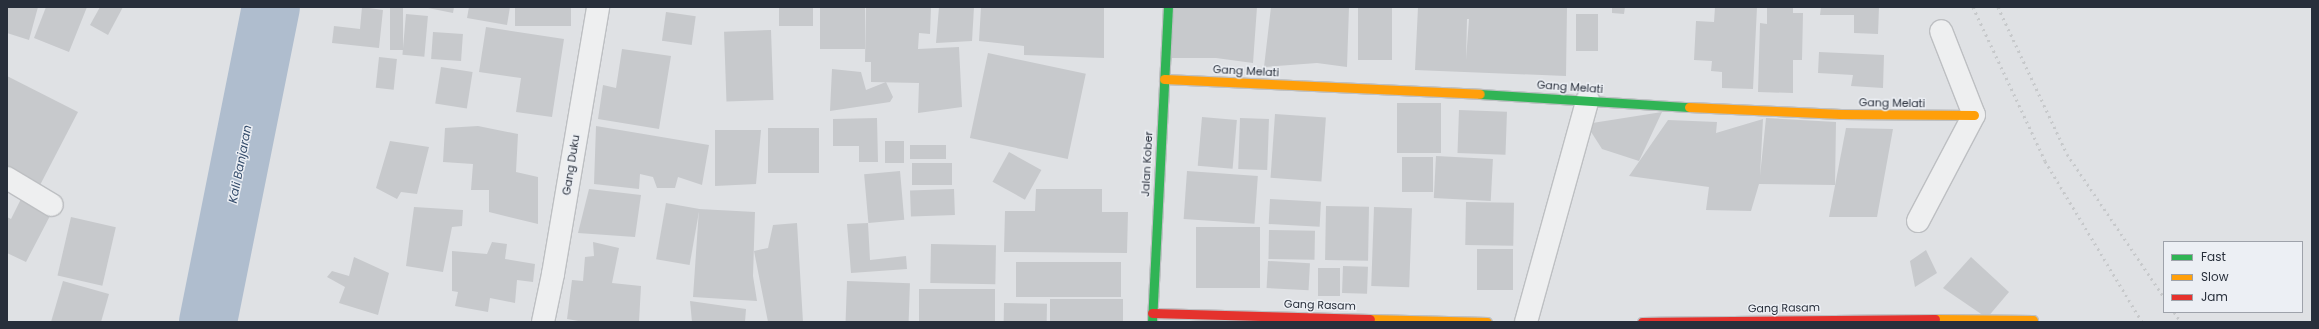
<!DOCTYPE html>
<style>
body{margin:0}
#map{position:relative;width:2319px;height:329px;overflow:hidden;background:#dfe1e4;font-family:Poppins,sans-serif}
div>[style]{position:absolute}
.river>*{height:58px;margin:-29px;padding:0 29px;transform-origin:29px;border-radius:29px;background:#afbdce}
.building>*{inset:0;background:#c7c9cc;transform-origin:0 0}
.roads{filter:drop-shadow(1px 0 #bdbfc2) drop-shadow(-1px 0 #bdbfc2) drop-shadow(0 1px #bdbfc2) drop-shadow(0 -1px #bdbfc2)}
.street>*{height:22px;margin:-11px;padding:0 11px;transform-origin:11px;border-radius:11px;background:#eeeff0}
.fast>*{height:9px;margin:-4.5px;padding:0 4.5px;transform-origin:4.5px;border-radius:4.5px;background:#30b455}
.slow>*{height:9px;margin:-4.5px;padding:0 4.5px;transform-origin:4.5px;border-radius:4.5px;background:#ff9f0a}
.jam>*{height:9px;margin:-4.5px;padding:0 4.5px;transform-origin:4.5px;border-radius:4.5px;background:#e5322d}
.rail>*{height:3px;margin-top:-1.5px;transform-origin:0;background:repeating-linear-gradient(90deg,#c7c9cb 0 2px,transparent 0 6px)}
span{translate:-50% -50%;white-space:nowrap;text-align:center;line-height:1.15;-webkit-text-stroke:3px #eceff4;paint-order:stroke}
.street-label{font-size:11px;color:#282f3b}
.water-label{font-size:12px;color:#354d6c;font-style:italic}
.frame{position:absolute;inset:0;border:8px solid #282f3b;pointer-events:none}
.legend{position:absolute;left:2163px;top:241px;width:140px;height:72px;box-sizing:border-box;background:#eceff4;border:1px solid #9ea2aa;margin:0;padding:5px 7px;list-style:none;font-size:12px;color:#282f3b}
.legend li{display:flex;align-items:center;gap:8px;height:20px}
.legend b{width:20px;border:1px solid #9ea2aa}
</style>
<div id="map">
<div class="river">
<div style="left:208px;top:322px;width:321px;rotate:-78.7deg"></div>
</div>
<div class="building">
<div style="clip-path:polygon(7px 7px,38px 7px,29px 40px,7px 33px)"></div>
<div style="clip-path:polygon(46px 7px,87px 7px,69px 52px,34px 38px)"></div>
<div style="clip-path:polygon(100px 7px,123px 7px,108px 35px,90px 25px)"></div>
<div style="clip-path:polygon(362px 7px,383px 10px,379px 48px,332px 43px,334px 26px,360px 29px)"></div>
<div style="left:390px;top:7px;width:13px;height:43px"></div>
<div style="clip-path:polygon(423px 7px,454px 7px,453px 13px)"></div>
<div style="clip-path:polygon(469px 7px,510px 7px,507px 25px,467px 18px)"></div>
<div style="left:515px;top:7px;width:56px;height:19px"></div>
<div style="left:779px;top:7px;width:34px;height:19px"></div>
<div style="left:820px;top:7px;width:45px;height:42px"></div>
<div style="clip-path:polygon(866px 7px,931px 7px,930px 34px,919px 33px,918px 49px,959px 47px,962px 107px,918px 113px,919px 83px,871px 82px,871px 62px,865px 62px)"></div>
<div style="clip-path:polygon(939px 7px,974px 7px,972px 41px,936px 43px)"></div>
<div style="clip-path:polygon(981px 7px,1104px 7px,1104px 58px,1024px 55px,1024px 46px,979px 41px)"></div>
<div style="clip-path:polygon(1173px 7px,1257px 7px,1253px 63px,1216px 58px,1171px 58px)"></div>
<div style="clip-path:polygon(1271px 7px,1349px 7px,1347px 67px,1317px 63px,1264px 67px)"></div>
<div style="left:1358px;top:7px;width:34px;height:53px"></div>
<div style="clip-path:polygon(evenodd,1418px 7px,1567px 7px,1566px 76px,1415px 70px,1418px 7px,1467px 19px,1469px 19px,1466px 60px,1467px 19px)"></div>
<div style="clip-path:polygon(1612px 7px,1625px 7px,1624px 14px,1612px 13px)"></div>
<div style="clip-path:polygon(1715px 7px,1757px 7px,1753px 89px,1722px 88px,1722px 72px,1711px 71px,1712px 61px,1694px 60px,1696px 21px,1714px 22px)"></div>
<div style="clip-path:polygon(1767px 7px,1793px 7px,1793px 13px,1803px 13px,1802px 60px,1793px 60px,1793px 93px,1758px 92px,1760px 23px,1767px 24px)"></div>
<div style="clip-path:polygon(1821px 7px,1879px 7px,1878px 34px,1854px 33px,1854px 15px,1820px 15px)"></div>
<div style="left:666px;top:12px;width:30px;height:29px;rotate:8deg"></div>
<div style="left:406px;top:14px;width:22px;height:41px;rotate:5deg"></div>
<div style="left:1576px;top:14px;width:22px;height:37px"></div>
<div style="clip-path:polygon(486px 27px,564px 39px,552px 117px,516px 112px,521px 78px,479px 72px)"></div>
<div style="left:771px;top:30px;width:70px;height:47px;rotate:88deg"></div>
<div style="left:433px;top:32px;width:30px;height:27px;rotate:4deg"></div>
<div style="clip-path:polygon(622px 49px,671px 56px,659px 129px,598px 119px,603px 85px,616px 88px)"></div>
<div style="clip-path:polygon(1819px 52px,1884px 55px,1883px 88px,1851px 86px,1853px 75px,1818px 73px)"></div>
<div style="left:988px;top:53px;width:100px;height:87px;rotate:12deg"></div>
<div style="left:379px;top:57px;width:18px;height:31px;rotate:6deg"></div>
<div style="left:441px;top:67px;width:32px;height:37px;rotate:9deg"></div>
<div style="clip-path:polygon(832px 69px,861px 72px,866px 90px,886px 82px,893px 97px,890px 102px,830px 111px)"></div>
<div style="clip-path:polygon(7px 76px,78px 112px,39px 187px,7px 171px)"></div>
<div style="left:1397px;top:103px;width:44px;height:50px"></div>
<div style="left:1459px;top:110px;width:48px;height:43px;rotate:2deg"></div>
<div style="clip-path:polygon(1662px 112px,1639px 161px,1602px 149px,1586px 124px)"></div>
<div style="left:1275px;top:114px;width:51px;height:64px;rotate:4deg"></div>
<div style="left:1202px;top:117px;width:35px;height:49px;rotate:5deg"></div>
<div style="clip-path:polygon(877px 118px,878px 162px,859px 162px,859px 146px,833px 146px,833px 119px)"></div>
<div style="left:1240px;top:118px;width:29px;height:51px;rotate:2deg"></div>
<div style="clip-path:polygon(1766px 118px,1836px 122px,1835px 185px,1759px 184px,1751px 211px,1706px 210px,1710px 179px,1709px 187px,1629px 176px,1668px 120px,1717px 122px,1716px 133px,1763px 119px,1760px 176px)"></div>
<div style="clip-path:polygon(478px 126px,518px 134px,516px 172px,538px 177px,538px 224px,489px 212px,489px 190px,471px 190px,473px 164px,443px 162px,445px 128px)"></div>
<div style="clip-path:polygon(596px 126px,709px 145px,702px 185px,678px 177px,675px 188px,657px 188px,653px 177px,640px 174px,639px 189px,594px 184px)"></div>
<div style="left:768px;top:128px;width:51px;height:45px"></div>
<div style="clip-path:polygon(1846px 128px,1893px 129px,1877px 217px,1829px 217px)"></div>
<div style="clip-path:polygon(715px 130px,761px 130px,756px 184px,715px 186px)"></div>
<div style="clip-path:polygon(390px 141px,429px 147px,417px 194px,401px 192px,397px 199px,376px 188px)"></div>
<div style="left:904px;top:141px;width:22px;height:19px;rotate:90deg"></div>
<div style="left:910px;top:145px;width:36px;height:14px"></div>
<div style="left:1009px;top:152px;width:37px;height:34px;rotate:29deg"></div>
<div style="left:1436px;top:156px;width:57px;height:42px;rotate:3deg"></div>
<div style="left:1402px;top:157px;width:31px;height:35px"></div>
<div style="left:912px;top:163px;width:40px;height:22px"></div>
<div style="left:900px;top:171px;width:49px;height:36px;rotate:85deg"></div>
<div style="left:1187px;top:171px;width:71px;height:48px;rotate:4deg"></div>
<div style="clip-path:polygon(589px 189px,641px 195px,635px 237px,578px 233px)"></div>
<div style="left:954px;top:189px;width:26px;height:44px;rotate:88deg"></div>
<div style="clip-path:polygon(1036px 189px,1102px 189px,1102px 212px,1128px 212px,1127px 253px,1004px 252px,1005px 211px,1035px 211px)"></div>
<div style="clip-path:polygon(21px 199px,51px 214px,26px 262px,7px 253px,7px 217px,11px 219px)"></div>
<div style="left:1270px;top:199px;width:51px;height:25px;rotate:3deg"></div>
<div style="left:1466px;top:202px;width:48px;height:43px;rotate:1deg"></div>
<div style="left:666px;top:203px;width:34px;height:57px;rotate:10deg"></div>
<div style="left:1326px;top:206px;width:43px;height:54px;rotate:1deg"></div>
<div style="clip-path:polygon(414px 207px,463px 210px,462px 226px,452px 227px,443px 272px,406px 266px)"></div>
<div style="left:1374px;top:207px;width:38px;height:79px;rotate:2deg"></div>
<div style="clip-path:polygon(699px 209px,755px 212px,753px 276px,757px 301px,693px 297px)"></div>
<div style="left:71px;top:217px;width:46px;height:60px;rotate:13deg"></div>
<div style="clip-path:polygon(797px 223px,803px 322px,768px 322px,754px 251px,768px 248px,773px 225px)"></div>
<div style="clip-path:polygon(868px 223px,870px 260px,906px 256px,907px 269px,851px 273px,847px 224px)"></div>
<div style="left:1196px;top:227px;width:64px;height:61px"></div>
<div style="left:1269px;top:230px;width:46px;height:29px;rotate:1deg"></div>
<div style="clip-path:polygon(492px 242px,507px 244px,505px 259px,535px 264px,533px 282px,517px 280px,515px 303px,490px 298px,488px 312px,455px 306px,458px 292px,452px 291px,452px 251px,487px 254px)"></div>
<div style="clip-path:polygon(593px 242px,619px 248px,612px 283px,641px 286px,639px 322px,584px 322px,567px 319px,572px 280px,583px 281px,585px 257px,594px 256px)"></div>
<div style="left:931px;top:244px;width:65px;height:39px;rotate:1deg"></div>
<div style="left:1477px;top:249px;width:36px;height:41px"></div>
<div style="clip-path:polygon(1926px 250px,1937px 273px,1915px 287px,1910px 261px)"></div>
<div style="clip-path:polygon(354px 257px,389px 273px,378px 315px,339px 303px,345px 287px,327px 277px,332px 271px,349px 276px)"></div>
<div style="clip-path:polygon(1971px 257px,2009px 292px,1987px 318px,1943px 288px)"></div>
<div style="left:1268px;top:261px;width:42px;height:27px;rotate:3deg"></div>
<div style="left:1121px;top:262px;width:35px;height:105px;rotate:90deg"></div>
<div style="left:1343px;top:266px;width:25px;height:27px;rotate:2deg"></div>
<div style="left:1318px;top:268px;width:22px;height:28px"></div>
<div style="clip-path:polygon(63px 281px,109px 294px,101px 322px,51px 322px)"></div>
<div style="left:847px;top:281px;width:63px;height:41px;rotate:2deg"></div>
<div style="left:919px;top:289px;width:76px;height:33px"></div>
<div style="left:1123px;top:299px;width:23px;height:73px;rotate:90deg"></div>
<div style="clip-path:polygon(690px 301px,746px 309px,745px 322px,692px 322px)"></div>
<div style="left:1004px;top:303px;width:43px;height:19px;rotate:1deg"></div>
</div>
<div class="roads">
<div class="street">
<div style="left:7px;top:178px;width:52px;rotate:31deg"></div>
<div style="left:1918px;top:221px;width:120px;rotate:-62.2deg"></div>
<div style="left:1974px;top:115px;width:90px;rotate:-111.4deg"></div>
<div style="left:543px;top:322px;width:49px;rotate:-78.2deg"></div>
<div style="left:553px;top:274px;width:271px;rotate:-80.4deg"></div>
<div style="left:1526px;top:322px;width:231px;rotate:-74.5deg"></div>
</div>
<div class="fast">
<div style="left:1480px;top:94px;width:209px;rotate:3.6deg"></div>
<div style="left:1152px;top:322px;width:315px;rotate:-87.1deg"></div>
</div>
<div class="slow">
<div style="left:1164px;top:79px;width:316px;rotate:2.7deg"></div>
<div style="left:1689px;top:107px;width:152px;rotate:2.6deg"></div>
<div style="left:1841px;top:114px;width:133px;rotate:0.4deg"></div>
<div style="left:1370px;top:319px;width:117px;rotate:1.5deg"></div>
<div style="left:1935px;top:319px;width:98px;rotate:0.6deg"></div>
</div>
<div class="jam">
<div style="left:1152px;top:313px;width:218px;rotate:1.6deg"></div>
<div style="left:1642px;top:322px;width:293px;rotate:-0.6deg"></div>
</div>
</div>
<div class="rail">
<div style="left:1973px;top:7px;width:170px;rotate:64.9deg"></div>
<div style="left:2045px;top:161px;width:188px;rotate:58.9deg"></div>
<div style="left:1998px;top:7px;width:162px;rotate:64.9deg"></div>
<div style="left:2067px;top:154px;width:173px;rotate:55.9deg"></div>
<div style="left:2174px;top:312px;width:12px;rotate:55deg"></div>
</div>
<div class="street-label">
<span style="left:1246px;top:71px;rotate:3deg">Gang Melati</span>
<span style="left:1570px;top:87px;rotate:4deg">Gang Melati</span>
<span style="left:1892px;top:103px;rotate:1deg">Gang Melati</span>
<span style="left:1147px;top:164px;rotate:-87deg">Jalan Kober</span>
<span style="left:571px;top:165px;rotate:-81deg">Gang Duku</span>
<span style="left:1320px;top:305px;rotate:2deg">Gang Rasam</span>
<span style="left:1784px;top:308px;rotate:-1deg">Gang Rasam</span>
</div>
<div class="water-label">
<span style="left:240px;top:164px;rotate:-79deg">Kali Banjaran</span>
</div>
<div class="frame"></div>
<ul class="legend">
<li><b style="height:5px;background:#30b455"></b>Fast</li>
<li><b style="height:5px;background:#ff9f0a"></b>Slow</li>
<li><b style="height:5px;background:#e5322d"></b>Jam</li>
</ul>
</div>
